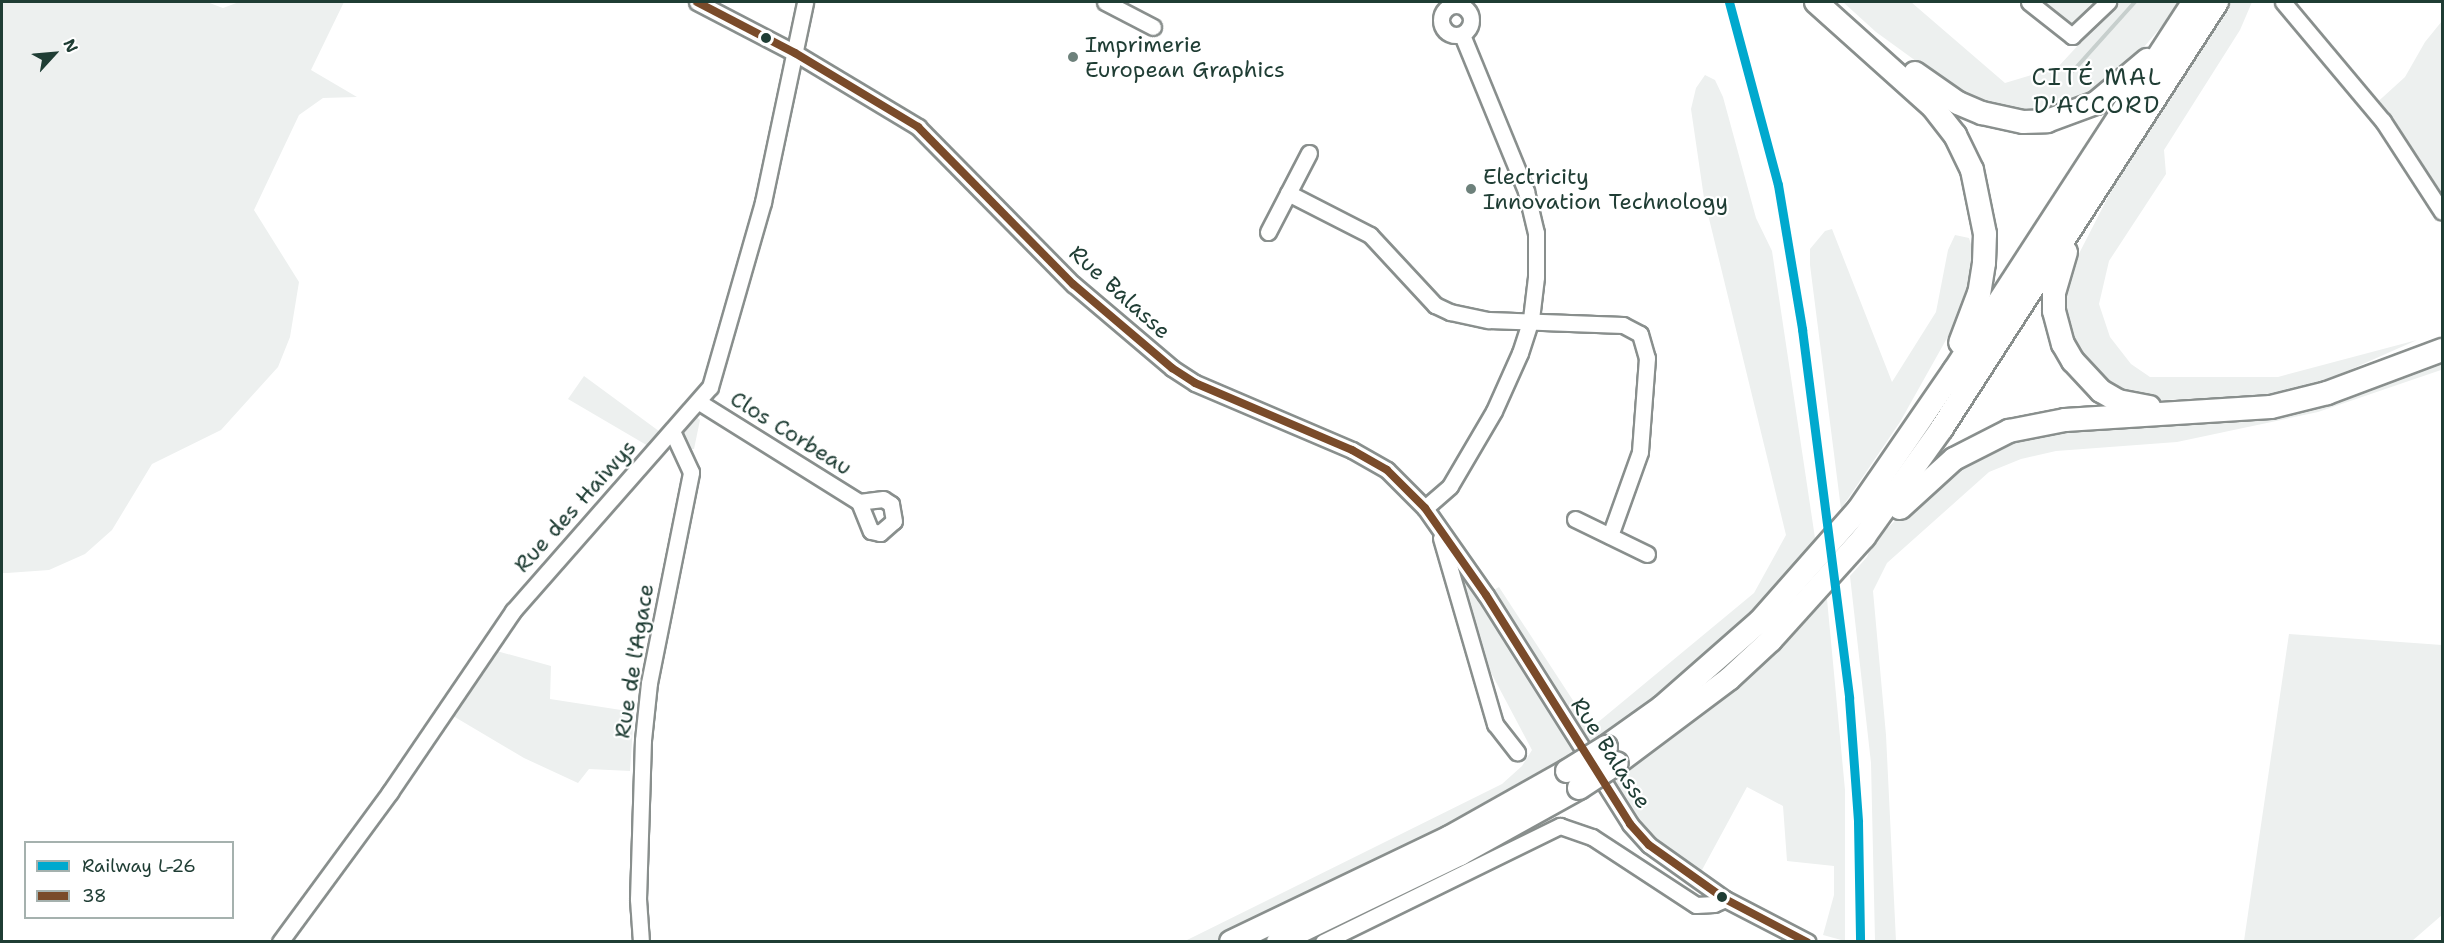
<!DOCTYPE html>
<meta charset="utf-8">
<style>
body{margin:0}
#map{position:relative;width:2444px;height:943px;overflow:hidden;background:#fff;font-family:"Shantell Sans",sans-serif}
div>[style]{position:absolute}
.green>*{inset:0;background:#edf0ef}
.stream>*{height:4px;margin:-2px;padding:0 2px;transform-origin:2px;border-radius:2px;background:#c7cfcd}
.roads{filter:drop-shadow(2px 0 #898f8d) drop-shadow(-2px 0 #898f8d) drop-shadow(0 2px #898f8d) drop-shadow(0 -2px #898f8d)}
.minor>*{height:15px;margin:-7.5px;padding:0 7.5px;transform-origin:7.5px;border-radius:7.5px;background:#fff}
.minor>.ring{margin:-7.5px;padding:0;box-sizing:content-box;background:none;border:15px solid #fff;border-radius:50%}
.highway>*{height:22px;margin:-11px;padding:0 11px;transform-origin:11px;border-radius:11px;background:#fff}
.bridges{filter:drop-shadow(2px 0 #898f8d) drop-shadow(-2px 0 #898f8d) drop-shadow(0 2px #898f8d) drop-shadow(0 -2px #898f8d)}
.highway-bridge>*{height:22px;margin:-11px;padding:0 11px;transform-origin:11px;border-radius:11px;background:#fff}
.bus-1>*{height:8px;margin:-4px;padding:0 4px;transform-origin:4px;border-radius:4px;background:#7a4b2a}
.rail-1>*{height:9px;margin:-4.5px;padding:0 4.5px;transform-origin:4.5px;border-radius:4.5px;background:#00a9ce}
.dots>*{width:16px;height:16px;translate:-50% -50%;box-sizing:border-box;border:3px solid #fff;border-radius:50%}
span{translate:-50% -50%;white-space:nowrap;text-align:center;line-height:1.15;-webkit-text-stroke:4.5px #fff;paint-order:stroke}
.poi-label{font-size:22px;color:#1f3d34}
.left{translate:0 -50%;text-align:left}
.street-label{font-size:22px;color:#1f3d34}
.neighbourhood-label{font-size:24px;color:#1f3d34;letter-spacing:1.5px}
.frame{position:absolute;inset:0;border:3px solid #1f3d34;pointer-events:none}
.legend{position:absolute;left:24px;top:841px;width:210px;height:78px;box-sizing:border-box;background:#fff;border:2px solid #a5b1ae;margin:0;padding:8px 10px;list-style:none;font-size:18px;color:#1f3d34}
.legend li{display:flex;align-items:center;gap:12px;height:30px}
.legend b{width:30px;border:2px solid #a5b1ae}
.north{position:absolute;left:24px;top:24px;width:60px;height:60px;-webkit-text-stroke:4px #fff;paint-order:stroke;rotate:64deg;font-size:16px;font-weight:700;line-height:24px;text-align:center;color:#1f3d34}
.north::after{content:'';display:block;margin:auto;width:21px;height:27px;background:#1f3d34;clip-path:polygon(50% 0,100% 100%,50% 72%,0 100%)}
</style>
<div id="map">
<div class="green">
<div style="clip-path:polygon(2px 2px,207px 2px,223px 8px,239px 2px,344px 2px,311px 70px,357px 97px,323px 98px,299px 115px,254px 210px,299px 282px,290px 337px,278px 367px,221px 430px,152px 464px,112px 530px,85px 554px,49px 570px,7px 573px,2px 573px)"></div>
<div style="clip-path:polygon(1843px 2px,1911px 2px,2005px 83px,2058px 67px,2118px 2px,2182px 2px,2111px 86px,2060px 110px,2013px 113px,1960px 93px,1876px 32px)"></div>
<div style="clip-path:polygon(2035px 2px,2100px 2px,2079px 24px,2065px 27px)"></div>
<div style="clip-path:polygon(2230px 2px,2252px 2px,2240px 30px,2164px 150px,2166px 174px,2109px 261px,2099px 304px,2110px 337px,2131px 364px,2150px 377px,2278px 377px,2417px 340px,2336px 376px,2296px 388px,2261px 395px,2146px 401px,2124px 394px,2084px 360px,2069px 336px,2063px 310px,2066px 279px,2128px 158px)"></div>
<div style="clip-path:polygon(2442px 21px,2442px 212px,2372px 107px,2405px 77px,2425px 42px)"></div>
<div style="clip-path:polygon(1705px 75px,1715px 80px,1723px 97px,1756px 218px,1772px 251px,1815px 538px,1735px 636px,1613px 734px,1589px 744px,1492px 591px,1499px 587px,1591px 728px,1754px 593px,1786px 535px,1704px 198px,1691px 109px,1696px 88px)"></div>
<div style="clip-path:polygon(1832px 229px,1892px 382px,1936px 312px,1948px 250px,1955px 235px,1969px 238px,1974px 254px,1965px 306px,1900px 422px,1841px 509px,1810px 265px,1810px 249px,1825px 231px)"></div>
<div style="clip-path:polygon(2442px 355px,2441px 370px,2318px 412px,2177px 442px,2056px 451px,2021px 459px,1989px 472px,1887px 563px,1873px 591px,1886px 735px,1896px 941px,1875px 941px,1871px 763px,1850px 576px,1867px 557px,1873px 542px,1931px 486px,1981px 450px,2053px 427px,2255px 413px)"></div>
<div style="clip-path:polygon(584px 376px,667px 437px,655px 450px,568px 399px)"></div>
<div style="clip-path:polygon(695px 415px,700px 420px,694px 449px,687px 449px,682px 433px,685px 423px)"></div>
<div style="clip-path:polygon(1460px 568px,1577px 751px,1514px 794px,1386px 861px,1216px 941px,1183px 942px,1502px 784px,1522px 766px,1532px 750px,1488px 667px,1455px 570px)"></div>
<div style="clip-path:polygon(1827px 599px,1845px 790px,1845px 941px,1823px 935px,1834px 895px,1834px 866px,1787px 861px,1783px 806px,1747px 787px,1696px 881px,1647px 830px,1614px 781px,1734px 684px)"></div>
<div style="clip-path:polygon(2289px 634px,2442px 645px,2442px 915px,2412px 941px,2244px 941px)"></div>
<div style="clip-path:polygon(486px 648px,551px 666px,550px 699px,634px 712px,630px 771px,589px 769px,578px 783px,524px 758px,443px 710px)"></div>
</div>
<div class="stream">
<div style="left:2073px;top:71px;width:93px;rotate:-48.1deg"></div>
</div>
<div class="roads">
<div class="minor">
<div style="left:697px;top:2px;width:110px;rotate:27.5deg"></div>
<div style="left:795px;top:53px;width:144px;rotate:31deg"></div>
<div style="left:918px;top:127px;width:221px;rotate:45.4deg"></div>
<div style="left:1073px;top:284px;width:130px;rotate:40.3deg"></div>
<div style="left:1172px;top:368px;width:27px;rotate:33deg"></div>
<div style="left:1195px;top:383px;width:171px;rotate:23.1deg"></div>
<div style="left:1352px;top:450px;width:40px;rotate:29.7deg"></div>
<div style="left:1387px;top:470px;width:54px;rotate:45deg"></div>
<div style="left:1425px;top:508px;width:106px;rotate:55deg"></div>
<div style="left:1486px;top:595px;width:271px;rotate:57.8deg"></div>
<div style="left:1630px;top:824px;width:28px;rotate:48deg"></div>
<div style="left:1649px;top:845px;width:93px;rotate:35.4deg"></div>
<div style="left:1725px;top:899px;width:93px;rotate:27.4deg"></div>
<div style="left:1105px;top:2px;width:54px;rotate:27.5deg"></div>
<div style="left:2029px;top:2px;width:55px;rotate:38.3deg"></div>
<div style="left:2072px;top:36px;width:50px;rotate:-43.4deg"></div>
<div style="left:2283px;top:2px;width:155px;rotate:50deg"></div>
<div style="left:2383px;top:121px;width:108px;rotate:57deg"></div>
<div class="ring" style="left:1441px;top:5px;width:15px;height:15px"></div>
<div style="left:1288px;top:193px;width:92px;rotate:27.1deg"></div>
<div style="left:1370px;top:235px;width:96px;rotate:47.1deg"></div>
<div style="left:1435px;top:305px;width:17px;rotate:25deg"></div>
<div style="left:1450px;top:312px;width:40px;rotate:12deg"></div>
<div style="left:1489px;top:320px;width:134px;rotate:2.1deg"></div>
<div style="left:1623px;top:325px;width:19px;rotate:28deg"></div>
<div style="left:1640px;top:334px;width:25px;rotate:74deg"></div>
<div style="left:1647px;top:358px;width:94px;rotate:94.3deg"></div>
<div style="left:1640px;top:452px;width:89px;rotate:109.7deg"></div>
<div style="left:1268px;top:232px;width:89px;rotate:-62.6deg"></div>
<div style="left:699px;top:402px;width:189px;rotate:32deg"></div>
<div style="left:859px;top:502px;width:31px;rotate:68deg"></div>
<div style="left:871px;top:531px;width:9px;rotate:13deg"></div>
<div style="left:880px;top:533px;width:18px;rotate:-41deg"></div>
<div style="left:894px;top:521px;width:17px;rotate:-100deg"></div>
<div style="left:891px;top:504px;width:9px;rotate:-148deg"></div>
<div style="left:883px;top:499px;width:24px;rotate:173deg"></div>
<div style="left:1425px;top:508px;width:33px;rotate:-41deg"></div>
<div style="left:1450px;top:486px;width:87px;rotate:-59.6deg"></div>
<div style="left:1494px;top:411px;width:64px;rotate:-65.9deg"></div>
<div style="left:1520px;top:353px;width:36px;rotate:-72deg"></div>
<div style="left:1531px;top:319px;width:42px;rotate:-83.2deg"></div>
<div style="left:1536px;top:277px;width:44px;rotate:-90deg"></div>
<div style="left:1536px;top:233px;width:43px;rotate:-103.4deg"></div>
<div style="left:1526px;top:191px;width:169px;rotate:-112.3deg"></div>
<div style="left:1575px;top:519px;width:80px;rotate:25.9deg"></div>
<div style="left:1441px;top:538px;width:194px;rotate:73.8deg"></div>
<div style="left:1495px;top:724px;width:36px;rotate:52deg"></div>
<div style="left:280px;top:942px;width:186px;rotate:-53.7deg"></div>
<div style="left:390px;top:792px;width:219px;rotate:-55.8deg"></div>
<div style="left:513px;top:611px;width:298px;rotate:-48.7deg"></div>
<div style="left:710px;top:387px;width:192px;rotate:-74deg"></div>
<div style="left:763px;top:202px;width:204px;rotate:-78.1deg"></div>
<div style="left:641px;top:942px;width:43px;rotate:-94deg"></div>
<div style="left:638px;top:899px;width:159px;rotate:-88.2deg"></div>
<div style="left:643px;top:740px;width:57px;rotate:-84deg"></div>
<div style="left:649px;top:683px;width:215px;rotate:-78.7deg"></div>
<div style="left:691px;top:472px;width:45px;rotate:-114.9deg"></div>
<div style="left:1323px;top:942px;width:264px;rotate:-26.1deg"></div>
<div style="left:1560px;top:826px;width:34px;rotate:19deg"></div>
<div style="left:1592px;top:837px;width:124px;rotate:33.2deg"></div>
<div style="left:1696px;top:905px;width:18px;rotate:-3deg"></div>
<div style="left:1714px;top:904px;width:12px;rotate:-24deg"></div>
</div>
<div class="highway">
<div style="left:1816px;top:2px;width:157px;rotate:41.9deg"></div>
<div style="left:1933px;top:107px;width:36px;rotate:52deg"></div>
<div style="left:1955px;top:135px;width:39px;rotate:64deg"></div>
<div style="left:1972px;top:170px;width:65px;rotate:78.5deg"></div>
<div style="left:1985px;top:234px;width:29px;rotate:92deg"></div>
<div style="left:1984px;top:263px;width:30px;rotate:99deg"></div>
<div style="left:1979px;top:293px;width:53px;rotate:110.8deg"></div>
<div style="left:1915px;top:73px;width:52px;rotate:34.9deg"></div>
<div style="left:1958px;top:103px;width:26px;rotate:23deg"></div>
<div style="left:1982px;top:113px;width:42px;rotate:12.4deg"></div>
<div style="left:2023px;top:122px;width:24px;rotate:-2deg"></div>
<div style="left:2047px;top:121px;width:52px;rotate:-20.2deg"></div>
<div style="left:2096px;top:103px;width:67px;rotate:-40.1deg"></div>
<div style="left:2066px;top:252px;width:43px;rotate:106.3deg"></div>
<div style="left:2054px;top:293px;width:18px;rotate:90deg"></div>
<div style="left:2054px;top:311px;width:34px;rotate:75deg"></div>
<div style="left:2063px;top:344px;width:20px;rotate:60deg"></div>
<div style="left:2073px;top:361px;width:41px;rotate:47deg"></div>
<div style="left:2101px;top:391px;width:20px;rotate:30deg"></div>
<div style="left:2118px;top:401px;width:32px;rotate:11deg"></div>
<div style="left:1900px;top:508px;width:73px;rotate:-42.2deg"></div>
<div style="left:1954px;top:459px;width:62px;rotate:-27deg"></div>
<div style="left:2009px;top:431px;width:57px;rotate:-11.1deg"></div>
<div style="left:2065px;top:420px;width:206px;rotate:-3.6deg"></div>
<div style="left:2271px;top:407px;width:58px;rotate:-14deg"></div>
<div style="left:2327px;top:393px;width:123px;rotate:-20.5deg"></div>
<div style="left:1606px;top:747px;width:69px;rotate:-35.5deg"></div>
<div style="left:1662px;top:707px;width:130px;rotate:-41.3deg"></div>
<div style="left:1760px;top:621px;width:149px;rotate:-48.5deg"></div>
<div style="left:1859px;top:509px;width:168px;rotate:-55.5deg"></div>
<div style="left:1954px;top:371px;width:440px;rotate:-57deg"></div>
<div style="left:1617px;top:763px;width:140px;rotate:-36.9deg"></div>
<div style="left:1729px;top:679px;width:57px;rotate:-42.9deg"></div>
<div style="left:1771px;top:640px;width:139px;rotate:-47.9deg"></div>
<div style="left:1864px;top:537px;width:134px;rotate:-54.4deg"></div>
<div style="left:1942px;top:428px;width:507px;rotate:-57.16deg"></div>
<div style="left:1231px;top:942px;width:243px;rotate:-25.6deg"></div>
<div style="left:1450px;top:837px;width:134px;rotate:-29.4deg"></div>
<div style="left:1278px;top:942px;width:202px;rotate:-25.8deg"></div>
<div style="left:1460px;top:854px;width:136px;rotate:-29deg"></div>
</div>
</div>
<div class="bridges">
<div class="highway-bridge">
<div style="left:1567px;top:771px;width:46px;rotate:-31.6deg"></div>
<div style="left:1579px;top:788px;width:45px;rotate:-33.3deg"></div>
</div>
</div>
<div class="bus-1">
<div style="left:697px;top:2px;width:110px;rotate:27.5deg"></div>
<div style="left:795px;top:53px;width:144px;rotate:31deg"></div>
<div style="left:918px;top:127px;width:221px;rotate:45.4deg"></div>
<div style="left:1073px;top:284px;width:130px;rotate:40.3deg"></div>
<div style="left:1172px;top:368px;width:27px;rotate:33deg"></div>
<div style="left:1195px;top:383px;width:171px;rotate:23.1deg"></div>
<div style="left:1352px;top:450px;width:40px;rotate:29.7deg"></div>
<div style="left:1387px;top:470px;width:54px;rotate:45deg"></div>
<div style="left:1425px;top:508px;width:106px;rotate:55deg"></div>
<div style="left:1486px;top:595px;width:271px;rotate:57.8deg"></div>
<div style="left:1630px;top:824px;width:28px;rotate:48deg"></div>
<div style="left:1649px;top:845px;width:93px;rotate:35.4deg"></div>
<div style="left:1725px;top:899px;width:93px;rotate:27.7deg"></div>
</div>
<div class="rail-1">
<div style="left:1729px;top:2px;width:189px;rotate:75deg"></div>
<div style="left:1778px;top:185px;width:146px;rotate:80.5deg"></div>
<div style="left:1802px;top:329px;width:372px;rotate:82.7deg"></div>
<div style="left:1849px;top:698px;width:124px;rotate:85.8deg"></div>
<div style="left:1858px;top:822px;width:120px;rotate:89deg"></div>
</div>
<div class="dots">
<div style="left:766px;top:38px;background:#1f3d34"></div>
<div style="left:1073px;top:57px;background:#6d817b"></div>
<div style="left:1471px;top:189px;background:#6d817b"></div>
<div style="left:1722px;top:897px;background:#1f3d34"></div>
</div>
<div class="poi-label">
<span class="left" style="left:1085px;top:57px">Imprimerie<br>European Graphics</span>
<span class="left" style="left:1483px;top:189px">Electricity<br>Innovation Technology</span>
</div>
<div class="street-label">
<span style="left:1120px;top:292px;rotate:42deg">Rue Balasse</span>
<span style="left:791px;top:433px;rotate:32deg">Clos Corbeau</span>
<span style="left:575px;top:506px;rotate:-48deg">Rue des Haiwys</span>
<span style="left:634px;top:661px;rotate:-81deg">Rue de l'Agace</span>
<span style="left:1611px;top:753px;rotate:57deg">Rue Balasse</span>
</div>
<div class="neighbourhood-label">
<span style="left:2097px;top:92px">CITÉ MAL<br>D'ACCORD</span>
</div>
<div class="frame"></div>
<ul class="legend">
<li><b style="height:8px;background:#00a9ce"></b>Railway L-26</li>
<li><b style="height:8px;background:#7a4b2a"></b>38</li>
</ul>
<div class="north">N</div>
</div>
